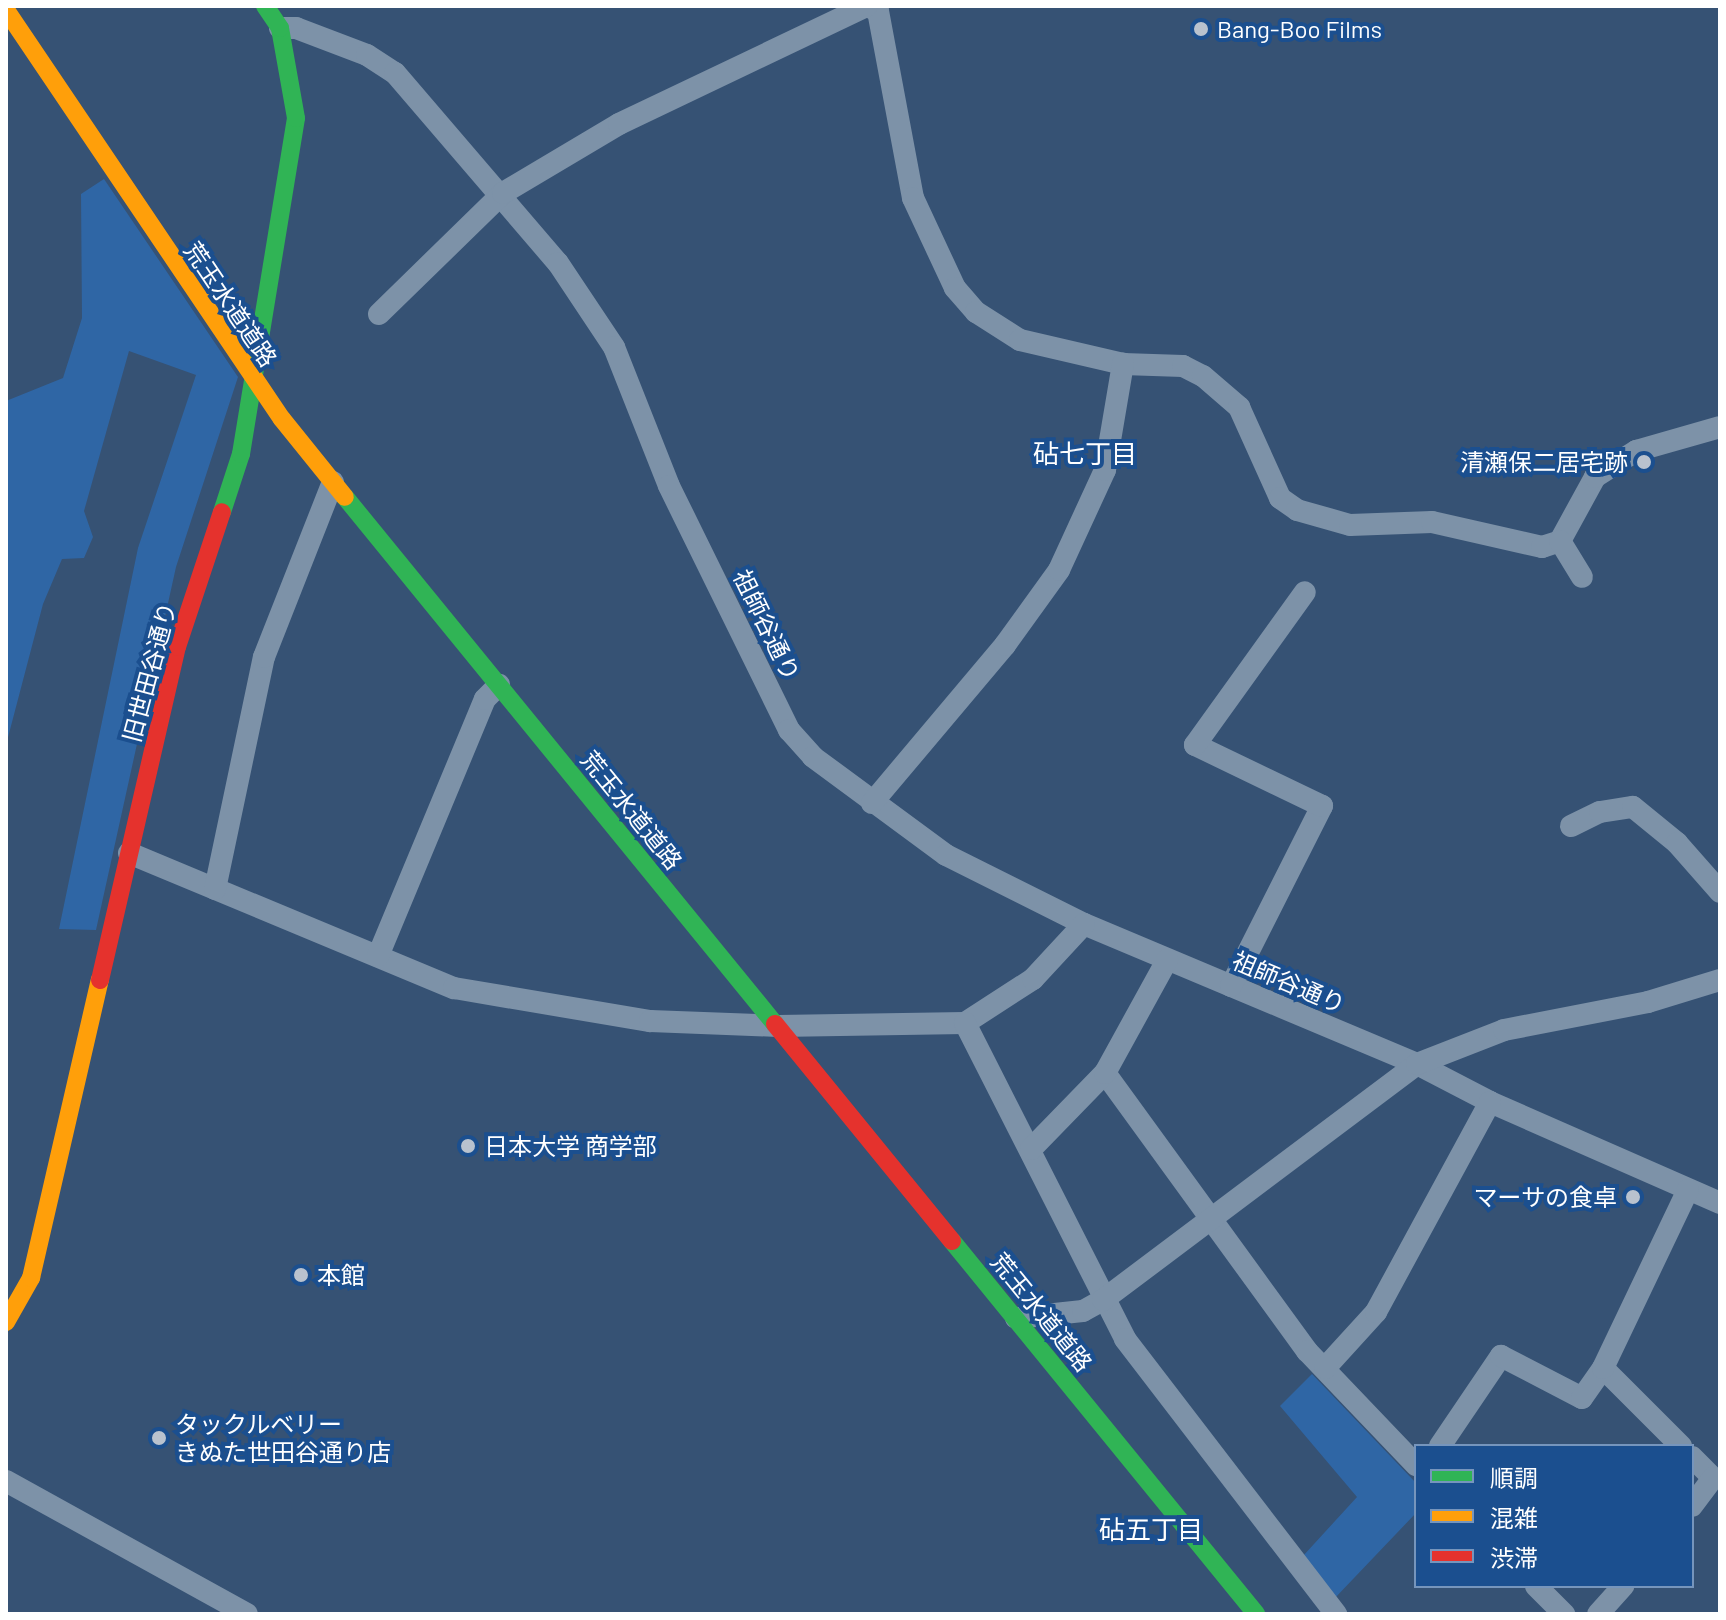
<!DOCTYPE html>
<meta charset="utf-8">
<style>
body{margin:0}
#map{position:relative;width:1726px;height:1620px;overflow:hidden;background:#365274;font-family:Barlow,"Noto Sans JP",sans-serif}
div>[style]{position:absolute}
.green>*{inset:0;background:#2f66a5}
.street>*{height:22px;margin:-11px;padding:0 11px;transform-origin:11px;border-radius:11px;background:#7d92a8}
.fast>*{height:18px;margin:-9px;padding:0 9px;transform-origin:9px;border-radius:9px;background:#30b455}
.slow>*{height:18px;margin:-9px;padding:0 9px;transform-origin:9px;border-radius:9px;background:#ff9f0a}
.jam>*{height:18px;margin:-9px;padding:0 9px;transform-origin:9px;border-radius:9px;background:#e5322d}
.dots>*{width:22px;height:22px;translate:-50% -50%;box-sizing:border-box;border:4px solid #1b4f8f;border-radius:50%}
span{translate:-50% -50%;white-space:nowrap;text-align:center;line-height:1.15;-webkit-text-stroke:8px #1b4f8f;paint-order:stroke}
.poi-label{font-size:24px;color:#fff}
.left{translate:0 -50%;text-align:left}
.right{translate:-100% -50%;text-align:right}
.street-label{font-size:24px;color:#fff}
.neighbourhood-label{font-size:26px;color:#fff}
.frame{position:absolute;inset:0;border:8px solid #fff;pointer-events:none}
.legend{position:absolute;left:1414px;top:1444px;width:280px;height:144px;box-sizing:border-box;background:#1b4f8f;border:2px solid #7695bc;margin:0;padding:10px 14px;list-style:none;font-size:24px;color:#fff}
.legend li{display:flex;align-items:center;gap:16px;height:40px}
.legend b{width:40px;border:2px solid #7695bc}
</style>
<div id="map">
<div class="green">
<div style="clip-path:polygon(104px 179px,238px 377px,176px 567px,96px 930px,59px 929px,138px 548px,196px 375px,129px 351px,84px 511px,93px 537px,84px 558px,62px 559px,43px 604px,6px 745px,6px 401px,63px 378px,82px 318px,81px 194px)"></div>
<div style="clip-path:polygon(1312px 1374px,1416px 1483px,1416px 1513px,1334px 1599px,1303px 1556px,1357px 1497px,1280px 1406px)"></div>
</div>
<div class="street">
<div style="left:867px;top:6px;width:12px;rotate:24deg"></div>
<div style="left:878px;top:11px;width:190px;rotate:79.4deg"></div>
<div style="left:913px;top:198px;width:99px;rotate:65deg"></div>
<div style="left:955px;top:288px;width:32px;rotate:49deg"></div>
<div style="left:976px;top:312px;width:52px;rotate:32.5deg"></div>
<div style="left:1020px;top:340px;width:106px;rotate:13.1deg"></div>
<div style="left:1123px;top:364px;width:60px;rotate:1.9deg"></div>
<div style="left:1183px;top:366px;width:22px;rotate:27deg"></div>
<div style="left:1203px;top:376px;width:48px;rotate:40.7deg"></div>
<div style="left:1239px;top:407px;width:100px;rotate:65.7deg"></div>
<div style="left:1280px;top:498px;width:21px;rotate:35deg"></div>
<div style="left:1297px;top:510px;width:55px;rotate:15.8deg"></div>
<div style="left:1350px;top:525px;width:82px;rotate:-2.1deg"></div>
<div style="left:1432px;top:522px;width:113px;rotate:12.8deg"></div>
<div style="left:1542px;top:547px;width:19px;rotate:-18deg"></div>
<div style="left:1560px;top:541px;width:73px;rotate:-61.3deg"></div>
<div style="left:1595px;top:477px;width:49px;rotate:-32.4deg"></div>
<div style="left:1636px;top:451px;width:87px;rotate:-15.9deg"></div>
<div style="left:280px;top:28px;width:16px"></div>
<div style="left:296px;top:28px;width:76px;rotate:20.8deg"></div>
<div style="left:367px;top:55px;width:33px;rotate:33deg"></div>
<div style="left:395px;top:73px;width:250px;rotate:49.4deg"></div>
<div style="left:558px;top:263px;width:101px;rotate:56.3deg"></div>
<div style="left:614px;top:347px;width:149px;rotate:68.4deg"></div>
<div style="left:669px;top:486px;width:272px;rotate:63.8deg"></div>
<div style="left:789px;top:730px;width:36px;rotate:48deg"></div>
<div style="left:813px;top:757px;width:165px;rotate:36.4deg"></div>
<div style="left:946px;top:855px;width:154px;rotate:26.6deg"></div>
<div style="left:1084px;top:924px;width:361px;rotate:22.8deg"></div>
<div style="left:1417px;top:1064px;width:82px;rotate:27.5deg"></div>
<div style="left:1490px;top:1102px;width:251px;rotate:23.7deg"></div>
<div style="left:379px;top:314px;width:173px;rotate:-44.3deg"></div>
<div style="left:503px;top:193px;width:135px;rotate:-30.7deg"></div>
<div style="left:619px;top:124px;width:274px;rotate:-25.5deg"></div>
<div style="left:1560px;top:541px;width:42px;rotate:58.6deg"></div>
<div style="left:872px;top:803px;width:207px;rotate:-49.9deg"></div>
<div style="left:1005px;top:645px;width:92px;rotate:-54.2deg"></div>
<div style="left:1059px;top:570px;width:110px;rotate:-65.3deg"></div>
<div style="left:1105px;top:470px;width:108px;rotate:-80.4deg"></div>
<div style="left:1571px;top:826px;width:32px;rotate:-26deg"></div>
<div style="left:1600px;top:812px;width:33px;rotate:-9deg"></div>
<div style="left:1633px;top:807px;width:57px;rotate:39.3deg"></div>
<div style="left:1677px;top:843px;width:65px;rotate:48.7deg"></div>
<div style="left:129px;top:853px;width:352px;rotate:22.6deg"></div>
<div style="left:454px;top:988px;width:199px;rotate:9.6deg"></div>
<div style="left:650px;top:1021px;width:128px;rotate:2.2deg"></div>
<div style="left:778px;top:1026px;width:187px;rotate:-0.9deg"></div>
<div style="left:965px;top:1023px;width:81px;rotate:-32.9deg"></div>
<div style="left:1033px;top:979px;width:75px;rotate:-47.2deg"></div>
<div style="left:215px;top:889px;width:237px;rotate:-78.1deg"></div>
<div style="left:264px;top:657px;width:188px;rotate:-68.5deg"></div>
<div style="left:378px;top:956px;width:278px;rotate:-67.4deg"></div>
<div style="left:485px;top:699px;width:20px;rotate:-45deg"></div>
<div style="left:1231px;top:986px;width:202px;rotate:-63.2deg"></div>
<div style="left:1322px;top:806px;width:141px;rotate:-154.3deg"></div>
<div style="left:1195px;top:745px;width:188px;rotate:-54.3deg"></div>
<div style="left:965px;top:1023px;width:354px;rotate:63.1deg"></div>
<div style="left:1125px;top:1339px;width:347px;rotate:52.5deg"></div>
<div style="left:1105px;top:1073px;width:344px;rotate:54deg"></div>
<div style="left:1307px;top:1351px;width:158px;rotate:46.3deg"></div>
<div style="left:1031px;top:1149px;width:106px;rotate:-45.8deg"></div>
<div style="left:1105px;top:1073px;width:129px;rotate:-61.2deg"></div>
<div style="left:1016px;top:1318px;width:67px;rotate:-6deg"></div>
<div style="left:1083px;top:1311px;width:23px;rotate:-29deg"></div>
<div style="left:1103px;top:1300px;width:393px;rotate:-36.9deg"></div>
<div style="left:1417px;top:1064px;width:93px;rotate:-21.3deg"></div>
<div style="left:1504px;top:1030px;width:147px;rotate:-11deg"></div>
<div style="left:1648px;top:1002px;width:75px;rotate:-17deg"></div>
<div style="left:1325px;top:1368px;width:76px;rotate:-47.7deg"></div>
<div style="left:1376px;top:1312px;width:239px;rotate:-61.5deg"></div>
<div style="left:1440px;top:1446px;width:109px;rotate:-55.9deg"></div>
<div style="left:1501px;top:1356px;width:91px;rotate:27.4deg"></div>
<div style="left:1582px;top:1398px;width:37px;rotate:-55deg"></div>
<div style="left:1681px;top:1446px;width:110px;rotate:-135deg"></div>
<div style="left:1603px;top:1368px;width:197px;rotate:-64.5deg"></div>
<div style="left:1692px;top:1457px;width:30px;rotate:45deg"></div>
<div style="left:1713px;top:1478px;width:35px;rotate:127deg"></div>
<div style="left:6px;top:1481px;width:275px;rotate:28.9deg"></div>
<div style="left:1536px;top:1586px;width:40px;rotate:45deg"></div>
<div style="left:1598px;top:1614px;width:38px;rotate:-48deg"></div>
</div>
<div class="fast">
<div style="left:345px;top:497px;width:680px;rotate:50.79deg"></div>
<div style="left:222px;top:512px;width:61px;rotate:-71.9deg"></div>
<div style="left:241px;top:454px;width:340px;rotate:-80.7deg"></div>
<div style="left:296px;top:118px;width:91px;rotate:-100.1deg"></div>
<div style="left:280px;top:28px;width:27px;rotate:-124deg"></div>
<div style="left:952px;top:1241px;width:481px;rotate:50.8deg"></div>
</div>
<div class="slow">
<div style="left:6px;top:10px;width:493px;rotate:56deg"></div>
<div style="left:282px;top:419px;width:100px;rotate:51.1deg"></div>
<div style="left:6px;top:1322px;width:51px;rotate:-60.4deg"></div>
<div style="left:31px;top:1278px;width:306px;rotate:-77deg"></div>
</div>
<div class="jam">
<div style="left:100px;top:980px;width:342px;rotate:-77deg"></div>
<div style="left:177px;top:647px;width:142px;rotate:-71.6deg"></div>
<div style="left:775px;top:1024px;width:280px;rotate:50.8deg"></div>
</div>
<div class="dots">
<div style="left:1201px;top:29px;background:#b9c2ce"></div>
<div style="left:1644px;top:462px;background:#b9c2ce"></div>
<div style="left:468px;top:1146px;background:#b9c2ce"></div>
<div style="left:1633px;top:1197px;background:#b9c2ce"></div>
<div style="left:301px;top:1275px;background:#b9c2ce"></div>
<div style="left:159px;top:1438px;background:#b9c2ce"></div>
</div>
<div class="poi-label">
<span class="left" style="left:1217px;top:29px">Bang-Boo Films</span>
<span class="right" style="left:1628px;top:462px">清瀬保二居宅跡</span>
<span class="left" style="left:484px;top:1146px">日本大学 商学部</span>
<span class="right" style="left:1617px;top:1197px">マーサの食卓</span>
<span class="left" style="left:317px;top:1275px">本館</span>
<span class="left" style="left:175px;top:1438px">タックルベリー<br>きぬた世田谷通り店</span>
</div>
<div class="street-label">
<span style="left:231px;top:304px;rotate:56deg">荒玉水道道路</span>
<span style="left:767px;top:625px;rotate:64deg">祖師谷通り</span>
<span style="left:149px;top:672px;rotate:-75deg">旧世田谷通り</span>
<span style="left:632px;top:810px;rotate:51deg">荒玉水道道路</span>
<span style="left:1289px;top:982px;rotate:23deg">祖師谷通り</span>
<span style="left:1042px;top:1312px;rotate:51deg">荒玉水道道路</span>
</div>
<div class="neighbourhood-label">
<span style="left:1085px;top:453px">砧七丁目</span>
<span style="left:1151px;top:1529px">砧五丁目</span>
</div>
<div class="frame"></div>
<ul class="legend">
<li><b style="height:10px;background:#30b455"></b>順調</li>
<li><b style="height:10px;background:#ff9f0a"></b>混雑</li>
<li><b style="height:10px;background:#e5322d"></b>渋滞</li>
</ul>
</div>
